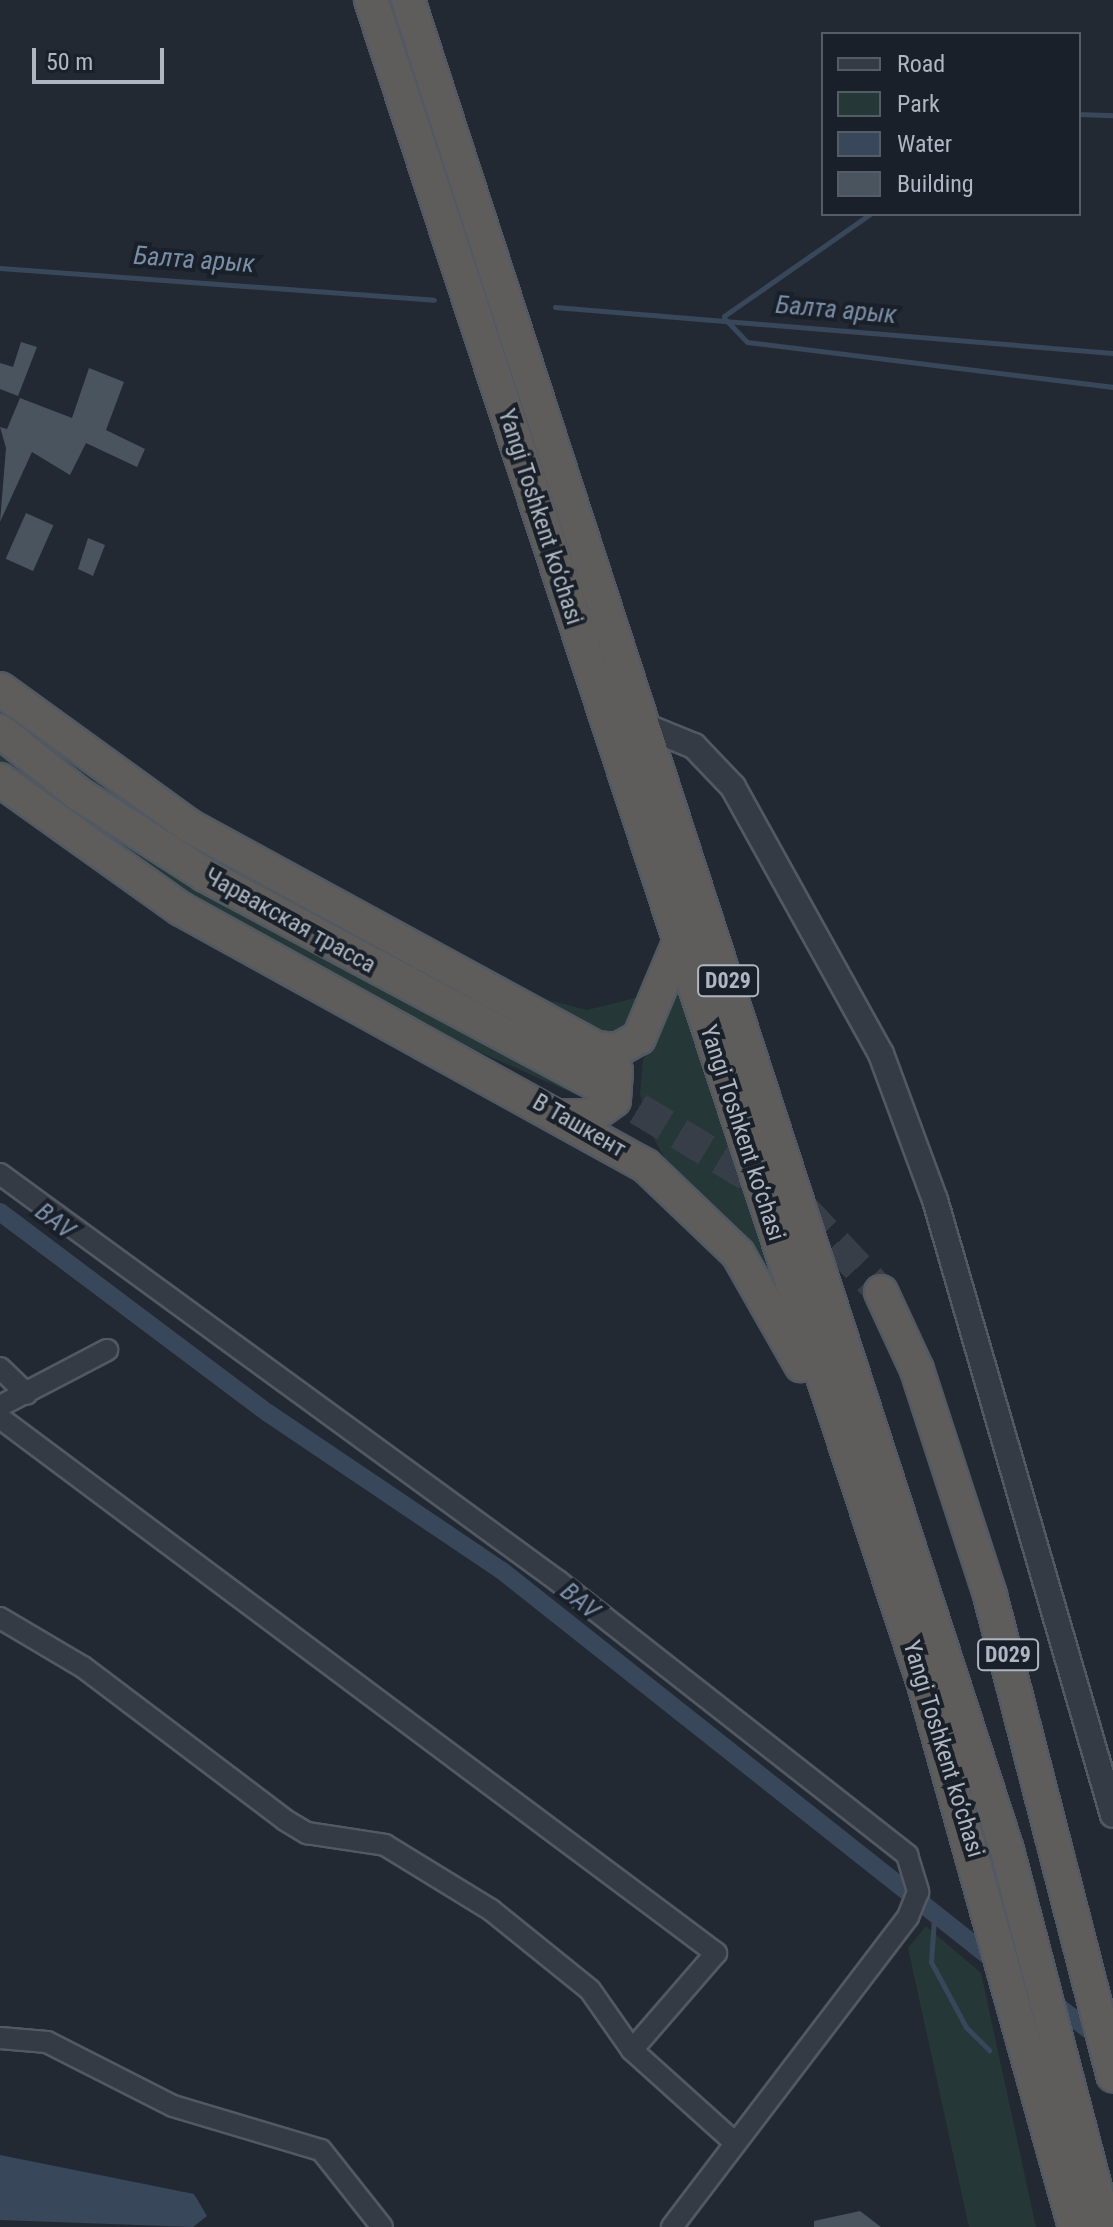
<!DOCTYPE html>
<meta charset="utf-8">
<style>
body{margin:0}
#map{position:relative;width:1113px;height:2227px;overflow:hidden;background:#222933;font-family:"Roboto Condensed",sans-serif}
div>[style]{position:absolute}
.green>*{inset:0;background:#263737}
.water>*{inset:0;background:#39475b}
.stream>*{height:5px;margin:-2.5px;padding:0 2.5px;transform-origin:2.5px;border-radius:2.5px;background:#39475b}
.canal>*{height:18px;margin:-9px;padding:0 9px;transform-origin:9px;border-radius:9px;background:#39475b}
.building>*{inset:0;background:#4a545f;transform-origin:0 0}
.trunk-tunnel>*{height:32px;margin-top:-16px;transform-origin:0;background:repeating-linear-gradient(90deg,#373e48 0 32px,transparent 0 48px)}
.roads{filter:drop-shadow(2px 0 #525962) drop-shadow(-2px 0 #525962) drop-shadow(0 2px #525962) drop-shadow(0 -2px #525962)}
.minor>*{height:20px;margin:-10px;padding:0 10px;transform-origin:10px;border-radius:10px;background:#353b44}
.tertiary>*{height:24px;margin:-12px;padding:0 12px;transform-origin:12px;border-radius:12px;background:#353b44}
.trunk>*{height:32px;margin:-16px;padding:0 16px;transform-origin:16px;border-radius:16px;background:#5e5d5c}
span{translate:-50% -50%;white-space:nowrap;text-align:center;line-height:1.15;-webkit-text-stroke:8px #1a2029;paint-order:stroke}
.shield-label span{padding:2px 6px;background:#1a2029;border:2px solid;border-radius:6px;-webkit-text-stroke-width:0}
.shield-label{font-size:22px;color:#afb6c1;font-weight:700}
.street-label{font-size:24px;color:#afb6c1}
.water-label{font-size:26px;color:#7a8ea7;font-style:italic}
.legend{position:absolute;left:821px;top:32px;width:260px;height:184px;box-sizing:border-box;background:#1a2029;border:2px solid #565c66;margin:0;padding:10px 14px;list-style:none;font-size:24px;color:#afb6c1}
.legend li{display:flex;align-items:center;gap:16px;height:40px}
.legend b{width:40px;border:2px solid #565c66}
.scale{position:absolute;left:32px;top:48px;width:132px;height:36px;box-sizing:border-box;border:4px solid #afb6c1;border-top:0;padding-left:10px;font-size:24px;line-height:28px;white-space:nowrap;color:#afb6c1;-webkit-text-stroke:6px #1a2029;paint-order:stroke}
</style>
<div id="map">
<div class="green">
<div style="clip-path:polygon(0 668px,196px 812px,548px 1000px,587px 1010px,639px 997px,633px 1030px,614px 1042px,215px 829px)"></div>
<div style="clip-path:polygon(0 704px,605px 1068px,604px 1073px,178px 840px,58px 759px)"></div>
<div style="clip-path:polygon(0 746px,236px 909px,588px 1100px,419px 1025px,225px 920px,0 765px)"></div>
<div style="clip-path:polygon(676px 988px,780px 1295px,665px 1159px,648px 1128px,640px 1094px,643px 1060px)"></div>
<div style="clip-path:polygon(926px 1926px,981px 1973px,1036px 2227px,969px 2227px,908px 1948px)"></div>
</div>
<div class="water">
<div style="clip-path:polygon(0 2155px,194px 2194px,207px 2216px,193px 2227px,0 2220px)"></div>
</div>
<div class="stream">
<div style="left:1079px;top:114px;width:34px;rotate:2deg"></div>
<div style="left:0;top:268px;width:435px;rotate:4.2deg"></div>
<div style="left:555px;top:307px;width:560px;rotate:4.71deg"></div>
<div style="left:724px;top:316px;width:178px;rotate:-34.9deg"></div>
<div style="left:724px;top:318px;width:33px;rotate:46deg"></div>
<div style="left:747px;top:342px;width:369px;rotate:7deg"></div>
<div style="left:934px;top:1918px;width:44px;rotate:93.9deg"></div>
<div style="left:931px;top:1962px;width:74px;rotate:61.7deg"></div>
<div style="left:966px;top:2027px;width:33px;rotate:45deg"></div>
</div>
<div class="canal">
<div style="left:0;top:1212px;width:335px;rotate:36.9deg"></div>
<div style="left:268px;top:1413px;width:281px;rotate:34deg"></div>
<div style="left:501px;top:1570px;width:638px;rotate:38.38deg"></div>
<div style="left:1048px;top:1999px;width:66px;rotate:37deg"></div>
</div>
<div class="building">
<div style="clip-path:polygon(21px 342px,37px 347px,18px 396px,0 389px,0 363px,13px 367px)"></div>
<div style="clip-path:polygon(89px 368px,124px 382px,106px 430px,145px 449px,137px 467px,86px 443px,70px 475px,32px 452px,0 522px,6px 448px,0 427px,7px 429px,20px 398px,72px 418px)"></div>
<div style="left:26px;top:513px;width:30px;height:50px;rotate:24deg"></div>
<div style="clip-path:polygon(88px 538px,105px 545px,93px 576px,78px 569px)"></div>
<div style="clip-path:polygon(860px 2211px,881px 2227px,814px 2227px,814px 2221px)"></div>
</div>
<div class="trunk-tunnel">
<div style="left:597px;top:1084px;width:241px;rotate:31.2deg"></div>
<div style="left:803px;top:1209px;width:114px;rotate:46.8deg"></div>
</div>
<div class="roads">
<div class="minor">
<div style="left:0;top:1174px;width:691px;rotate:36.11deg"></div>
<div style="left:558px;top:1581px;width:444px;rotate:38.1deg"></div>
<div style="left:907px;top:1855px;width:39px;rotate:73deg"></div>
<div style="left:918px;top:1892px;width:27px;rotate:112deg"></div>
<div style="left:908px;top:1917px;width:390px;rotate:127.3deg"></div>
<div style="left:0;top:1368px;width:37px;rotate:44deg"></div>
<div style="left:0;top:1406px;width:121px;rotate:-27.6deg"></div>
<div style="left:0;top:1418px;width:894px;rotate:36.77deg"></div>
<div style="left:716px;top:1953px;width:128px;rotate:130.9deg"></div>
<div style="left:0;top:1618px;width:96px;rotate:30.6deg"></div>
<div style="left:83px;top:1667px;width:253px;rotate:37.1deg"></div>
<div style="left:285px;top:1820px;width:26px;rotate:31deg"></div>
<div style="left:307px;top:1833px;width:79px;rotate:8.7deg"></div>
<div style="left:385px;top:1845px;width:124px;rotate:31.5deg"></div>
<div style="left:491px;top:1910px;width:127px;rotate:38.9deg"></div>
<div style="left:590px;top:1990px;width:73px;rotate:55deg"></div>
<div style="left:632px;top:2050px;width:137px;rotate:42deg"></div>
<div style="left:0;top:2038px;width:47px;rotate:4.9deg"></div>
<div style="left:47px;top:2042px;width:141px;rotate:26.9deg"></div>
<div style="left:173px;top:2106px;width:154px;rotate:16.6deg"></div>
<div style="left:321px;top:2150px;width:98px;rotate:51.6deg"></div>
</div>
<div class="tertiary">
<div style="left:645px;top:726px;width:53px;rotate:22.2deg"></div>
<div style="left:694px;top:746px;width:57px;rotate:46.4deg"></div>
<div style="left:733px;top:787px;width:305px;rotate:61deg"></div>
<div style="left:881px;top:1054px;width:156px;rotate:69.7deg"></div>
<div style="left:935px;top:1200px;width:640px;rotate:73.86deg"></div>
</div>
<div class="trunk">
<div style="left:371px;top:0;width:1772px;rotate:71.82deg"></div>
<div style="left:924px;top:1684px;width:564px;rotate:74.46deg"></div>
<div style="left:408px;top:0;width:1945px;rotate:72.06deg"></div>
<div style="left:1007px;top:1850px;width:390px;rotate:75.4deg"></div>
<div style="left:0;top:689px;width:233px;rotate:35.9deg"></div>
<div style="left:189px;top:826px;width:472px;rotate:28.6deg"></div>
<div style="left:603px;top:1052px;width:23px;rotate:56deg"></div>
<div style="left:616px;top:1071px;width:29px;rotate:94deg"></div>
<div style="left:614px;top:1100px;width:27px;rotate:144deg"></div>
<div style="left:592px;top:1116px;width:29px;rotate:180deg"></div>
<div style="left:0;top:731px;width:99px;rotate:38.8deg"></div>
<div style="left:77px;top:793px;width:152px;rotate:32.6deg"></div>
<div style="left:205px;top:875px;width:444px;rotate:28.1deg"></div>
<div style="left:0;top:780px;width:222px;rotate:35.5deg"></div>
<div style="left:181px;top:909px;width:531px;rotate:28.93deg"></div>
<div style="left:646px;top:1166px;width:127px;rotate:43.7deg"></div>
<div style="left:738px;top:1254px;width:128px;rotate:60.4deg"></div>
<div style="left:596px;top:1048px;width:21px;rotate:5deg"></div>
<div style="left:617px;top:1050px;width:25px;rotate:-29deg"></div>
<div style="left:639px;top:1038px;width:103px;rotate:-67.2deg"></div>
<div style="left:881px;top:1292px;width:86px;rotate:65.2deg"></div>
<div style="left:917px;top:1370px;width:237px;rotate:72deg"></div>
<div style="left:990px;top:1595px;width:496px;rotate:75.6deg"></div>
</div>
</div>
<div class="shield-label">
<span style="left:728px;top:981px">D029</span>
<span style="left:1008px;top:1655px">D029</span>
</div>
<div class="street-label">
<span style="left:540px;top:517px;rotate:72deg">Yangi Toshkent ko‘chasi</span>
<span style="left:290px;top:921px;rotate:29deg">Чарвакская трасса</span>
<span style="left:579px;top:1126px;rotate:30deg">В Ташкент</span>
<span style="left:742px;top:1133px;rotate:72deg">Yangi Toshkent ko‘chasi</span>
<span style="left:943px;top:1749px;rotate:73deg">Yangi Toshkent ko‘chasi</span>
</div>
<div class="water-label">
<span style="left:194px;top:260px;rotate:4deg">Балта арык</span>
<span style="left:836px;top:310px;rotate:5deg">Балта арык</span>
<span style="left:55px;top:1221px;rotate:37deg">BAV</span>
<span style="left:580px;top:1601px;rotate:39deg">BAV</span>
</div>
<ul class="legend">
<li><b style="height:10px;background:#353b44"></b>Road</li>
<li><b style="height:22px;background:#263737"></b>Park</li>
<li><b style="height:22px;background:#39475b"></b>Water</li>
<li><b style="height:22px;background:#4a545f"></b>Building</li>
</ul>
<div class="scale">50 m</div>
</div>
